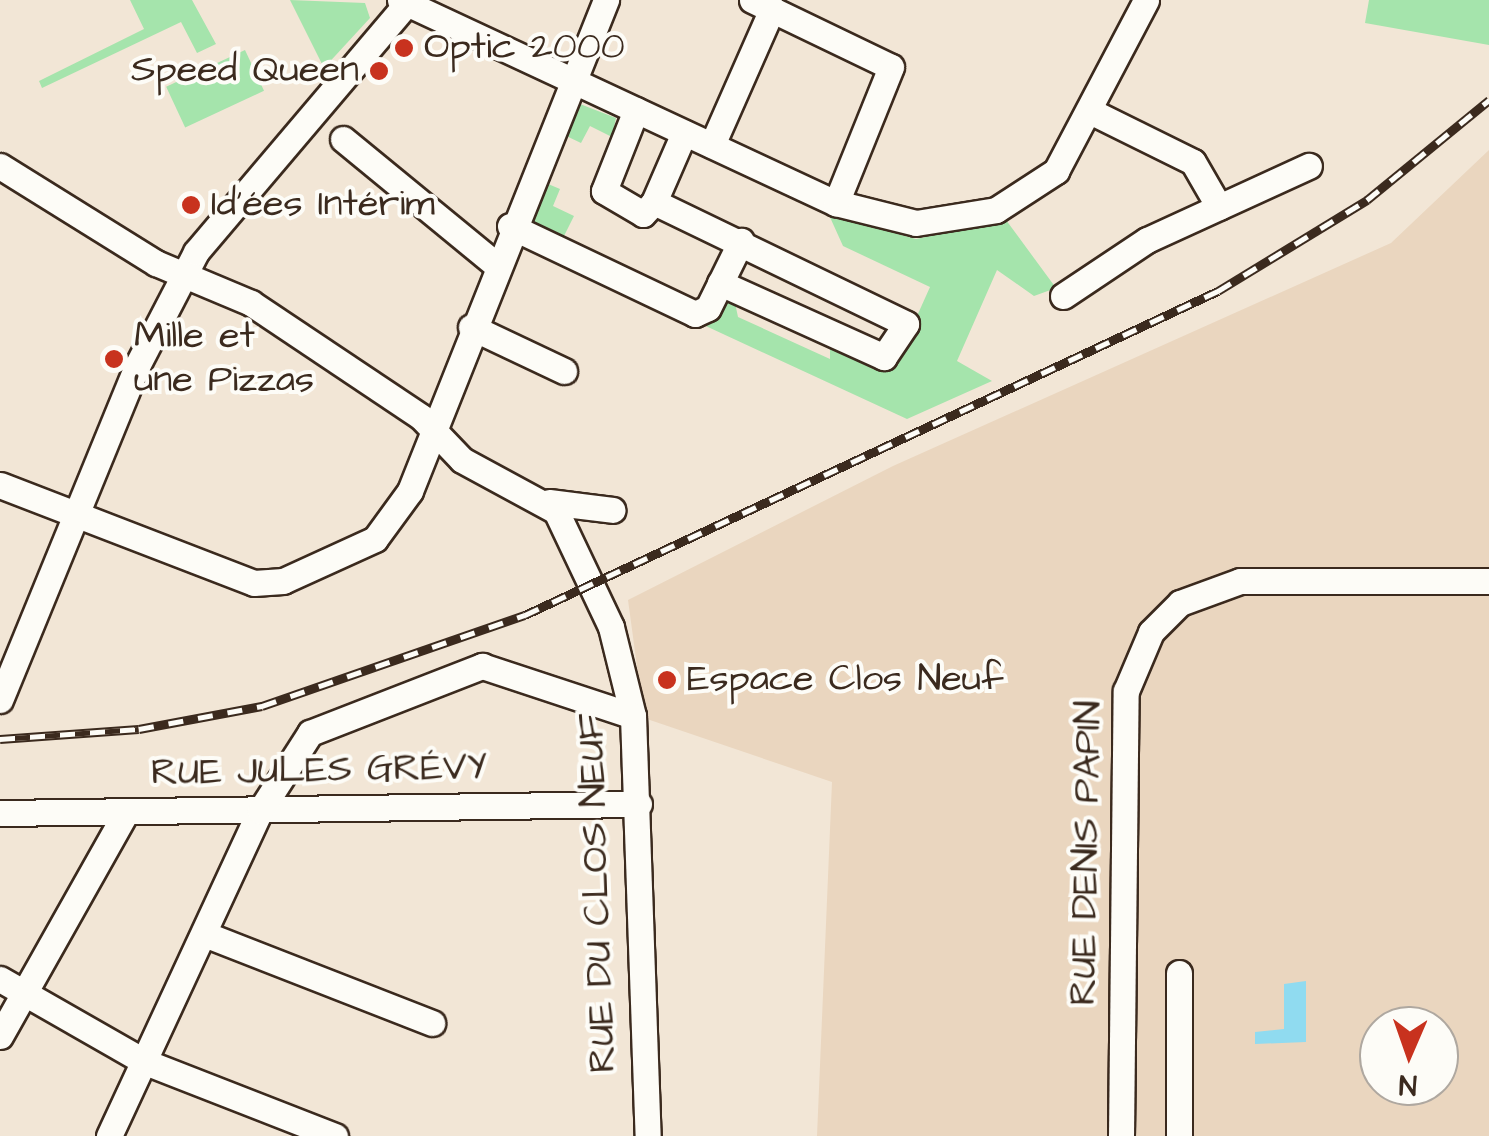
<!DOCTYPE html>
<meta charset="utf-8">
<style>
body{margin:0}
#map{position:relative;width:1489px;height:1136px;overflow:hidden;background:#f2e6d6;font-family:"Architects Daughter",sans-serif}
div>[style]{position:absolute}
.built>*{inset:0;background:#ead6bf}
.green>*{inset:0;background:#a5e4ac;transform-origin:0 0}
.water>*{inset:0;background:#90dbf0}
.roads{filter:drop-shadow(2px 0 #3b2a1e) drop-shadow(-2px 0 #3b2a1e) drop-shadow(0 2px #3b2a1e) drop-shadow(0 -2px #3b2a1e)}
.minor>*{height:25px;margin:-12.5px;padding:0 12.5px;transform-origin:12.5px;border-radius:12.5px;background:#fdfcf7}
.rail>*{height:9px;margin-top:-4.5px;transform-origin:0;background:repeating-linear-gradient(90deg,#fdfcf7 0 15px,#3b2a1e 0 30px);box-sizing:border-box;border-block:2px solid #3b2a1e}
.dots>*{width:28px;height:28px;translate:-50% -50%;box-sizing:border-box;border:5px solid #fdfcf7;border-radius:50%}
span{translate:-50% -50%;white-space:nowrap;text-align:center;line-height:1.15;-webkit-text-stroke:8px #fdfcf7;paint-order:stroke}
.poi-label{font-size:38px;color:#3b2a1e}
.left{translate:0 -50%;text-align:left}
.right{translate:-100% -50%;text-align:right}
.street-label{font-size:38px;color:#3b2a1e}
.north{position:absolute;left:1359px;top:1006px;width:100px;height:100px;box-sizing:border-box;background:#fdfcf7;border:2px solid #afa8a0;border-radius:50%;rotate:182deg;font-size:28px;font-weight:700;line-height:40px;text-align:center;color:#3b2a1e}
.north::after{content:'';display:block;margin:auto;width:35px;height:45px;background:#c8321e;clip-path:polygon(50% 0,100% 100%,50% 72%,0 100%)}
</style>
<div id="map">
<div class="built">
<div style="clip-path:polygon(evenodd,1489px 150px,1489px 1136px,817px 1136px,832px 782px,644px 718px,628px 600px,893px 466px,1391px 243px,1489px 150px,1379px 1026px,1439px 1026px,1439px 1086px,1379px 1086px,1379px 1026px)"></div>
</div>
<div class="green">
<div style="clip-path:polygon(130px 0,192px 0,216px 44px,197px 53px,181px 22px,42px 88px,39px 81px,144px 29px)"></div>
<div style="clip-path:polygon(290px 0,365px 3px,370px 18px,324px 68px)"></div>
<div style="clip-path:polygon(1369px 0,1489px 0,1489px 45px,1365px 23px)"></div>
<div style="left:245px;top:50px;width:45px;height:87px;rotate:65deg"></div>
<div style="clip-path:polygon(580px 104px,616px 118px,612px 137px,590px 126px,581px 143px,560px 133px)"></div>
<div style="clip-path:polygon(541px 181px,560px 189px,553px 206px,574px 216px,561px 242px,529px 221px)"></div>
<div style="clip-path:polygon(829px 215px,916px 239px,1006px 220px,1056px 288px,1034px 296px,997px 270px,957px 361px,992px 381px,907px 419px,695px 321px,734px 298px,738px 317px,830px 359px,830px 346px,880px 369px,895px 365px,930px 287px,843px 246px)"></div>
</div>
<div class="water">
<div style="clip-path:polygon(1306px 981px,1306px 1042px,1255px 1044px,1255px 1032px,1284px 1029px,1284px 984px)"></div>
</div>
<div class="roads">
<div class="minor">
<div style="left:400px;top:0;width:481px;rotate:25deg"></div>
<div style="left:836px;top:203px;width:82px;rotate:14deg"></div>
<div style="left:916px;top:223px;width:81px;rotate:-9.2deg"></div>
<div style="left:996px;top:210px;width:72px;rotate:-33deg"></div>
<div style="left:1056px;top:171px;width:193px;rotate:-62.2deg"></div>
<div style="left:752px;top:0;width:154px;rotate:25.7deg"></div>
<div style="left:891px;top:67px;width:147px;rotate:112deg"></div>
<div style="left:636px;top:110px;width:87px;rotate:111.6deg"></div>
<div style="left:604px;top:191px;width:45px;rotate:30.5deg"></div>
<div style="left:643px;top:214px;width:16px;rotate:-47deg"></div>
<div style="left:1094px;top:113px;width:110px;rotate:26.3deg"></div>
<div style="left:1193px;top:162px;width:52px;rotate:60deg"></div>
<div style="left:684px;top:133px;width:75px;rotate:113.5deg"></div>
<div style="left:654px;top:202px;width:280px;rotate:25.8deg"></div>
<div style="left:906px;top:324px;width:40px;rotate:124deg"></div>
<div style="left:884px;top:357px;width:180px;rotate:-155.7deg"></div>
<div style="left:343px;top:139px;width:197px;rotate:39.4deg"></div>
<div style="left:712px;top:145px;width:149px;rotate:-66.2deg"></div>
<div style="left:0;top:166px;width:184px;rotate:31.9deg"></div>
<div style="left:156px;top:263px;width:103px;rotate:22.8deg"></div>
<div style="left:251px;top:303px;width:205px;rotate:33.8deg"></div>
<div style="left:421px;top:417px;width:59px;rotate:46.4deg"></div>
<div style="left:462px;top:460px;width:107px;rotate:28.5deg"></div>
<div style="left:556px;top:511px;width:128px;rotate:64.6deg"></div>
<div style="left:611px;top:627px;width:92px;rotate:76.1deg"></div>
<div style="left:633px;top:716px;width:420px;rotate:88deg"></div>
<div style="left:510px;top:226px;width:205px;rotate:25.4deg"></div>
<div style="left:695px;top:314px;width:14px;rotate:-25deg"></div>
<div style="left:708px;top:308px;width:75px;rotate:-63.8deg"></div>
<div style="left:1063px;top:296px;width:101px;rotate:-33.7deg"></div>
<div style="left:1147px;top:240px;width:178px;rotate:-24.6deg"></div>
<div style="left:471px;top:327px;width:103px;rotate:25.3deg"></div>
<div style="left:0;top:485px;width:272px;rotate:21.1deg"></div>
<div style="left:254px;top:583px;width:29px;rotate:-4deg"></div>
<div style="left:283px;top:581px;width:101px;rotate:-24.5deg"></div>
<div style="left:375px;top:539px;width:59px;rotate:-53.9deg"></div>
<div style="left:410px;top:491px;width:529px;rotate:-68.24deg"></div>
<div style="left:549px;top:502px;width:64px;rotate:7.1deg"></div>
<div style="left:0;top:700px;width:361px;rotate:-67.7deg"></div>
<div style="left:137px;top:366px;width:128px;rotate:-62.6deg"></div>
<div style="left:196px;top:252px;width:331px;rotate:-49.7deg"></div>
<div style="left:0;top:813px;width:639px;rotate:-0.81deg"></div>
<div style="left:204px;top:934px;width:245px;rotate:21.3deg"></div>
<div style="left:0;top:979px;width:167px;rotate:29.8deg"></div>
<div style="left:145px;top:1062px;width:204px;rotate:21.3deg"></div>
<div style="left:0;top:1036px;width:258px;rotate:-60.6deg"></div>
<div style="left:109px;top:1136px;width:358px;rotate:-65.1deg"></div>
<div style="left:260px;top:811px;width:93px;rotate:-57.3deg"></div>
<div style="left:310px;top:733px;width:185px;rotate:-21.3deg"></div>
<div style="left:482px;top:666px;width:159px;rotate:18.3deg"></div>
<div style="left:1121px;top:1136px;width:445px;rotate:-89.4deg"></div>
<div style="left:1126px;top:691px;width:64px;rotate:-67deg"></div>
<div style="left:1151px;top:632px;width:41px;rotate:-45deg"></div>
<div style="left:1180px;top:603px;width:64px;rotate:-20.1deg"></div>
<div style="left:1240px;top:581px;width:249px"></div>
<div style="left:1179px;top:1136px;width:163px;rotate:-90deg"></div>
</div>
</div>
<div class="rail">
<div style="left:0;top:739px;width:139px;rotate:-4.1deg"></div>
<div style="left:139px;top:729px;width:125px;rotate:-10.6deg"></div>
<div style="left:262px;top:706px;width:278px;rotate:-19.1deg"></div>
<div style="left:525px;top:615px;width:765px;rotate:-25.06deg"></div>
<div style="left:1218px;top:291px;width:175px;rotate:-31.4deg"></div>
<div style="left:1367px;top:200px;width:158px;rotate:-39.3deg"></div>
</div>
<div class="dots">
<div style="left:404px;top:48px;background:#c8321e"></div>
<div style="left:379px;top:71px;background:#c8321e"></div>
<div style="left:191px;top:205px;background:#c8321e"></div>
<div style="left:114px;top:359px;background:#c8321e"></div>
<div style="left:667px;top:680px;background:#c8321e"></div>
</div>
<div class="poi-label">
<span class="left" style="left:424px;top:48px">Optic 2000</span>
<span class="right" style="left:359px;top:71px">Speed Queen</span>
<span class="left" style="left:211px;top:205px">Id'ées Intérim</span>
<span class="left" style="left:134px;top:359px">Mille et<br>une Pizzas</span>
<span class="left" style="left:687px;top:680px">Espace Clos Neuf</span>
</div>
<div class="street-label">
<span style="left:319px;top:771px;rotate:-1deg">RUE JULES GRÉVY</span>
<span style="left:1087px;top:853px;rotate:-89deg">RUE DENIS PAPIN</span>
<span style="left:598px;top:893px;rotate:-92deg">RUE DU CLOS NEUF</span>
</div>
<div class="north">N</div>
</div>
